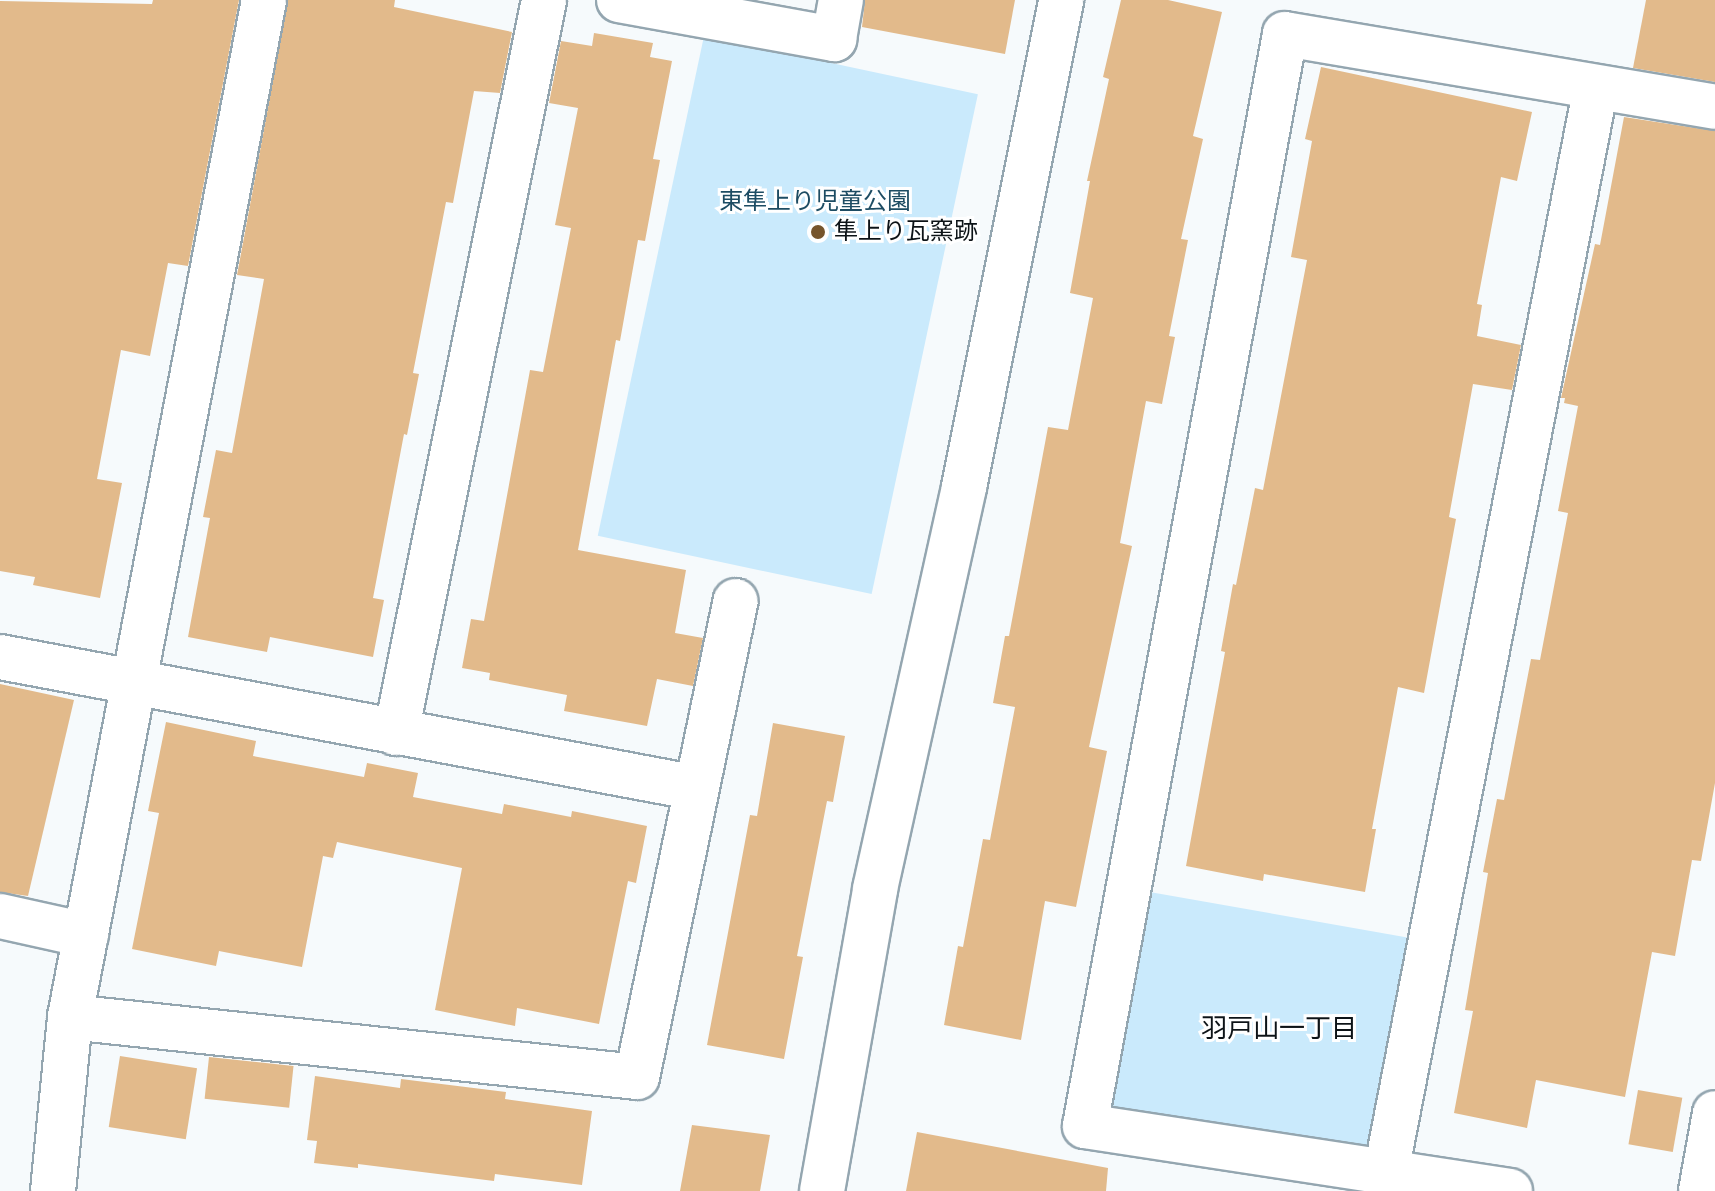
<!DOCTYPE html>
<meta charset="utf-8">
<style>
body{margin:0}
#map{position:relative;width:1715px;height:1191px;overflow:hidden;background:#f6fafc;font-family:Rubik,"Noto Sans JP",sans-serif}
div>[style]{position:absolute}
.green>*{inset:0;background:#caeafc;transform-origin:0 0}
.building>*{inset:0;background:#e2ba8b;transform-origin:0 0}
.roads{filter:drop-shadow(2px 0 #94a6b0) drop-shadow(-2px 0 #94a6b0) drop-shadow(0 2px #94a6b0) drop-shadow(0 -2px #94a6b0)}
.street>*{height:44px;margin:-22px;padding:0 22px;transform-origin:22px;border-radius:22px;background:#fff}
.secondary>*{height:44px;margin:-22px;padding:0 22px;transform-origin:22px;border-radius:22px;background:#fff}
.dots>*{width:22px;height:22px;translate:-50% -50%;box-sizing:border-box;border:4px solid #fff;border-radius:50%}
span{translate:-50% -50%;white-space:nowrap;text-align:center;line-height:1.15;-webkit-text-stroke:6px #fff;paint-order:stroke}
.park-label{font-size:24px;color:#1d4c63}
.poi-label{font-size:24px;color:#0d1317}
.left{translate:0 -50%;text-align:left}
.neighbourhood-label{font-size:26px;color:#0d1317}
</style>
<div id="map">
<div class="green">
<div style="left:704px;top:36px;width:280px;height:511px;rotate:12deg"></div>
<div style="left:1144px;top:891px;width:276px;height:218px;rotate:10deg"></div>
</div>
<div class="building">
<div style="clip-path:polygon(153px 0,239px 0,188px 266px,168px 263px,150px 356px,121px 350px,97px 479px,122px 483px,100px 598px,33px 585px,35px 577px,0 571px,0 1px,152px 4px)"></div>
<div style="clip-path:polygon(288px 0,395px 0,394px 7px,512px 32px,500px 93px,474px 91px,453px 203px,446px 202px,413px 373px,419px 374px,407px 435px,404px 434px,373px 598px,384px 600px,373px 657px,270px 637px,267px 652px,188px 637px,210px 518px,203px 517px,216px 450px,232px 453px,264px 279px,237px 275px)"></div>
<div style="clip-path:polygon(865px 0,1015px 0,1005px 54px,862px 27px)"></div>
<div style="clip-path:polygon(1121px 0,1168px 0,1222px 12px,1193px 136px,1203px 139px,1181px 239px,1188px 240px,1169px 336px,1175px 337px,1162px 404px,1146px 401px,1120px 543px,1132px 546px,1089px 747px,1107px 751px,1076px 907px,1045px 901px,1021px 1040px,944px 1025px,958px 946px,963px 947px,983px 839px,990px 840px,1015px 707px,993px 703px,1005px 636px,1009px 636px,1048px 427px,1068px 430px,1093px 298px,1070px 293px,1090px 181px,1087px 181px,1109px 79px,1103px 77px)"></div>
<div style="clip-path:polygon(1646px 0,1715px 0,1715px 82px,1633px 68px)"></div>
<div style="clip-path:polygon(594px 33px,653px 43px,650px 57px,672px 61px,653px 159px,660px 160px,645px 241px,638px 240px,620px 341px,616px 340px,578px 550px,686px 570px,675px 633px,703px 638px,693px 686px,657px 679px,647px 726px,564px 711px,567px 695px,489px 680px,490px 673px,462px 668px,471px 619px,484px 621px,530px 370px,543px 372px,571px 228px,555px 225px,578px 108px,549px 103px,561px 41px,592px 46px)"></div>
<div style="clip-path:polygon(1321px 67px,1532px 112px,1517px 181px,1501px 177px,1477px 304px,1482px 305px,1477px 336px,1521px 345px,1512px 390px,1473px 384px,1449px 517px,1456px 519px,1424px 693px,1398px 687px,1372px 829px,1376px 829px,1365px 892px,1264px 874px,1263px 881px,1186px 866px,1225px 652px,1221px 651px,1233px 584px,1236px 585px,1255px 488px,1263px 490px,1307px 260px,1291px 257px,1312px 141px,1305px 139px)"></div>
<div style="clip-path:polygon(1624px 117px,1715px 131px,1715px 783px,1701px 861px,1692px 860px,1675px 956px,1652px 952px,1625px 1097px,1536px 1080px,1527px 1128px,1454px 1113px,1473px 1011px,1465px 1010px,1488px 873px,1483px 872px,1497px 799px,1504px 800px,1531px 659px,1540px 660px,1568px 513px,1558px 511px,1578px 406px,1564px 403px,1565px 398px,1561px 398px,1595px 244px,1600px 245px)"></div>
<div style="clip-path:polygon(0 684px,74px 700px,28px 896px,0 892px)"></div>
<div style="clip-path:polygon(166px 722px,256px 741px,253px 756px,364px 777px,367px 763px,418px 773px,413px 797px,502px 814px,504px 804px,571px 817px,572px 811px,647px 826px,636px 883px,628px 881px,599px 1024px,517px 1008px,515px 1026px,435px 1010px,462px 868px,337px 842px,333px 858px,323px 856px,302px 967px,219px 951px,216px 966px,132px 949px,159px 813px,148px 811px)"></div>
<div style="clip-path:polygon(773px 723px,845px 736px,833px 802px,827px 801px,797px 956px,803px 957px,784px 1059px,707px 1045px,750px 815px,757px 816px)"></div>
<div style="left:120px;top:1056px;width:78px;height:72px;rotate:9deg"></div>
<div style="left:209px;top:1057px;width:85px;height:42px;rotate:6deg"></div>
<div style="clip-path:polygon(315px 1076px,400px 1088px,401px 1079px,506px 1092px,505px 1099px,592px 1111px,582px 1185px,495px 1174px,494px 1181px,358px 1164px,358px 1168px,314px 1163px,317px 1141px,307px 1140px)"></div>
<div style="left:1638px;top:1090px;width:45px;height:55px;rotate:10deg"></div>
<div style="clip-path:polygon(692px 1125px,770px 1135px,760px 1191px,680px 1191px)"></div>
<div style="clip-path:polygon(917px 1132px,1108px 1168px,1106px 1191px,906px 1191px)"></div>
</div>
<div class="roads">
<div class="street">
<div style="left:619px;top:0;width:219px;rotate:10.3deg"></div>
<div style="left:834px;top:39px;width:40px;rotate:-80deg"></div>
<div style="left:0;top:657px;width:709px;rotate:10.64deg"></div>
<div style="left:396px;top:733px;width:748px;rotate:-78.58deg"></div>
<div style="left:0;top:916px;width:88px;rotate:12.5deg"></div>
<div style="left:70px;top:1017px;width:570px;rotate:6.04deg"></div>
<div style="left:637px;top:1077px;width:486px;rotate:-78.3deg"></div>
<div style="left:1386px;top:1172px;width:1105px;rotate:-79.05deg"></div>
<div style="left:53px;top:1191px;width:175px;rotate:-84.4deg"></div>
<div style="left:70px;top:1017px;width:1035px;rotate:-79.2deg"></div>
<div style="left:1510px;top:1191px;width:430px;rotate:-171.3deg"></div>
<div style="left:1085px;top:1126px;width:1110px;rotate:-79.62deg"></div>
<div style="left:1285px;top:34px;width:436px;rotate:9.6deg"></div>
</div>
<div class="secondary">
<div style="left:822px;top:1191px;width:307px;rotate:-80deg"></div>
<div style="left:875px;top:889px;width:412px;rotate:-77.5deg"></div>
<div style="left:964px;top:487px;width:497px;rotate:-78.7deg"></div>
<div style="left:1701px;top:1191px;width:79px;rotate:-79.8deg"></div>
</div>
</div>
<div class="dots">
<div style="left:818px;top:232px;background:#76552c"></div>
</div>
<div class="park-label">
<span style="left:815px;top:202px">東隼上り児童公園</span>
</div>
<div class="poi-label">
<span class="left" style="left:834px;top:232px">隼上り瓦窯跡</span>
</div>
<div class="neighbourhood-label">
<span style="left:1279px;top:1029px">羽戸山一丁目</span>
</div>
</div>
